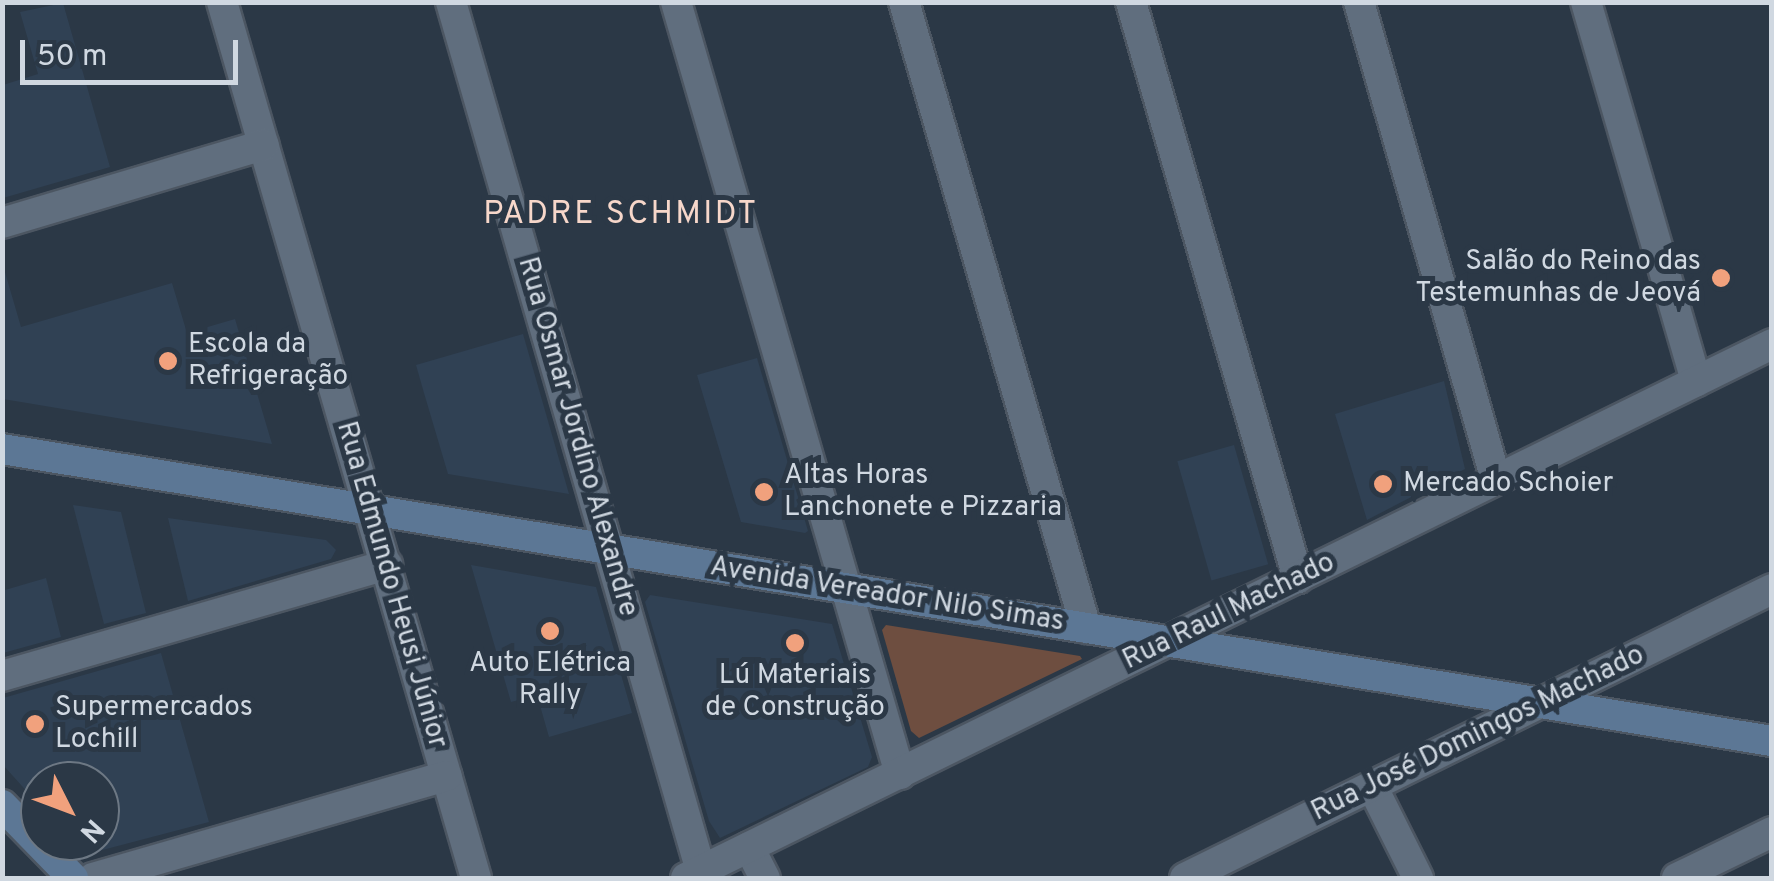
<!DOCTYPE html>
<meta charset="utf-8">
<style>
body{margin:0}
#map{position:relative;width:1774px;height:881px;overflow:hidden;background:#2b3846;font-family:Overpass,sans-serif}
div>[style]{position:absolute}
.built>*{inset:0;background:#304154;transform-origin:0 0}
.green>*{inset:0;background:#6e4e40}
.roads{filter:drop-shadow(2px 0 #4c5662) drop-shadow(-2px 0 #4c5662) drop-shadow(0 2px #4c5662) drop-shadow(0 -2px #4c5662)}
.minor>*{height:30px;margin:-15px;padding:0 15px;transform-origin:15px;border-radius:15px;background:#606e7e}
.secondary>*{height:30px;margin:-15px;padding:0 15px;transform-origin:15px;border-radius:15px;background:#5c7795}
.dots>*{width:28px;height:28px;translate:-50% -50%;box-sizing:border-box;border:5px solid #2b3846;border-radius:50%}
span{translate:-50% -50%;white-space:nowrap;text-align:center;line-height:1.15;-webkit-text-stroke:10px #2b3846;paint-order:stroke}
.poi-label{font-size:28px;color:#d0d8e1}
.right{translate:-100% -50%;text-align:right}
.left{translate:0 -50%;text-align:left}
.street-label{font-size:28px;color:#d0d8e1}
.quarter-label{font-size:32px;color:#f7d7ca;letter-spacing:2.5px}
.frame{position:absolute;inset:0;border:5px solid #d0d8e1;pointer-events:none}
.north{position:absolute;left:20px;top:761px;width:100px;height:100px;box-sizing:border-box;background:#2b3846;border:2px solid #6d7884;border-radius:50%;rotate:132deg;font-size:28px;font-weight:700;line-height:40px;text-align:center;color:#d0d8e1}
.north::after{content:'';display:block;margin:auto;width:35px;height:45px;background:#f1a17d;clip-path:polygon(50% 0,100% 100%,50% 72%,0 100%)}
.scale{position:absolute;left:20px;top:40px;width:218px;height:45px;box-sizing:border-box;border:5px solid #d0d8e1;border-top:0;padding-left:12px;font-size:30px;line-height:35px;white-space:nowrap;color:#d0d8e1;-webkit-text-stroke:8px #2b3846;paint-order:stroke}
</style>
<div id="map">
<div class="built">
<div style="clip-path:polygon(63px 3px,110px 167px,3px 198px,3px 85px,38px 74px,20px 12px)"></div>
<div style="clip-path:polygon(2px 262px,21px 327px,172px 283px,187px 333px,235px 319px,272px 444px,3px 399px)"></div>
<div style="clip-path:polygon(523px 334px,569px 494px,448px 474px,424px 393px,416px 365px)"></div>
<div style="clip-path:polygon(757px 358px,808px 531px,805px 533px,741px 522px,697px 375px)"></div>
<div style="clip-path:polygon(1444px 381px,1465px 469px,1367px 520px,1335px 414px)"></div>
<div style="left:1234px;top:445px;width:124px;height:59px;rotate:74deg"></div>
<div style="clip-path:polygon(73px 505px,121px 512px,146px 613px,104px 624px)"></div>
<div style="clip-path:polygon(168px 518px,326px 540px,336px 550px,331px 559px,188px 601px)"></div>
<div style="clip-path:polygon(471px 565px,596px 587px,632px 713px,549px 737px,537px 695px,511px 702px)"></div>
<div style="clip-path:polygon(46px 578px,61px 637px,3px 653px,3px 579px,5px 590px)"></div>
<div style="clip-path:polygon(650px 595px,832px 624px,872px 757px,868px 767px,720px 838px,709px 821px,645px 602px)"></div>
<div style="clip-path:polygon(161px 653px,209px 822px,91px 853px,72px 841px,100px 841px,100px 781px,40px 781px,40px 806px,3px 765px,3px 698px)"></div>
</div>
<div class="green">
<div style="clip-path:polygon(886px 625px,1080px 656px,1082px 659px,919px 738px,911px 731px,882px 630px)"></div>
</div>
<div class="roads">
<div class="minor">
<div style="left:222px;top:2px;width:912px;rotate:73.83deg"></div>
<div style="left:451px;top:2px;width:904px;rotate:73.95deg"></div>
<div style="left:676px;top:2px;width:804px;rotate:73.82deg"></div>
<div style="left:904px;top:2px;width:652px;rotate:73.79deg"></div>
<div style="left:1131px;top:2px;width:600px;rotate:73.83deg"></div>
<div style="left:1359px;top:2px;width:496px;rotate:74deg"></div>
<div style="left:1586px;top:2px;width:395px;rotate:73.8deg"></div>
<div style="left:2px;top:223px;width:273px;rotate:-16.6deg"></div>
<div style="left:2px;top:676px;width:401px;rotate:-16.1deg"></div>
<div style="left:1372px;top:786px;width:103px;rotate:63.4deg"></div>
<div style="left:749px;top:847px;width:35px;rotate:63deg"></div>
<div style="left:93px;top:878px;width:368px;rotate:-16.1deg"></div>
<div style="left:686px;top:878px;width:1210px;rotate:-26.18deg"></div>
<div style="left:1185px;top:878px;width:654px;rotate:-26.21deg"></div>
<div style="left:1677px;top:878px;width:106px;rotate:-25.8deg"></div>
</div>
<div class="secondary">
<div style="left:2px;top:449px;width:1794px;rotate:9.37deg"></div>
<div style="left:2px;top:805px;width:102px;rotate:45.8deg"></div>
</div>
</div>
<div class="dots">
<div style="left:1721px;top:278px;background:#f1a17d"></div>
<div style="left:168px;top:361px;background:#f1a17d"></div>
<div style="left:1383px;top:484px;background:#f1a17d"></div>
<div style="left:764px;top:492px;background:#f1a17d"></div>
<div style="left:550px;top:631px;background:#f1a17d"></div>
<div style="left:795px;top:643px;background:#f1a17d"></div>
<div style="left:35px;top:724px;background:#f1a17d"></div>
</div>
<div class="poi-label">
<span class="right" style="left:1701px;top:278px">Salão do Reino das<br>Testemunhas de Jeová</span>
<span class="left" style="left:188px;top:361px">Escola da<br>Refrigeração</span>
<span class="left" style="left:784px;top:492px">Altas Horas<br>Lanchonete e Pizzaria</span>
<span class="left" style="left:1403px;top:484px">Mercado Schoier</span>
<span style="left:550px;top:680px">Auto Elétrica<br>Rally</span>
<span style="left:795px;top:692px">Lú Materiais<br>de Construção</span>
<span class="left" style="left:55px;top:724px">Supermercados<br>Lochill</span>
</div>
<div class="street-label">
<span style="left:577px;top:437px;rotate:74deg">Rua Osmar Jordino Alexandre</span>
<span style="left:391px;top:585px;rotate:74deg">Rua Edmundo Heusi Júnior</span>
<span style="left:887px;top:595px;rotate:9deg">Avenida Vereador Nilo Simas</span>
<span style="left:1229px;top:612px;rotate:-26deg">Rua Raul Machado</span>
<span style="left:1478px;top:734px;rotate:-26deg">Rua José Domingos Machado</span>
</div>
<div class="quarter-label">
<span style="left:621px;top:215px">PADRE SCHMIDT</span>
</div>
<div class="frame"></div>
<div class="north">N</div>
<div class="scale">50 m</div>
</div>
